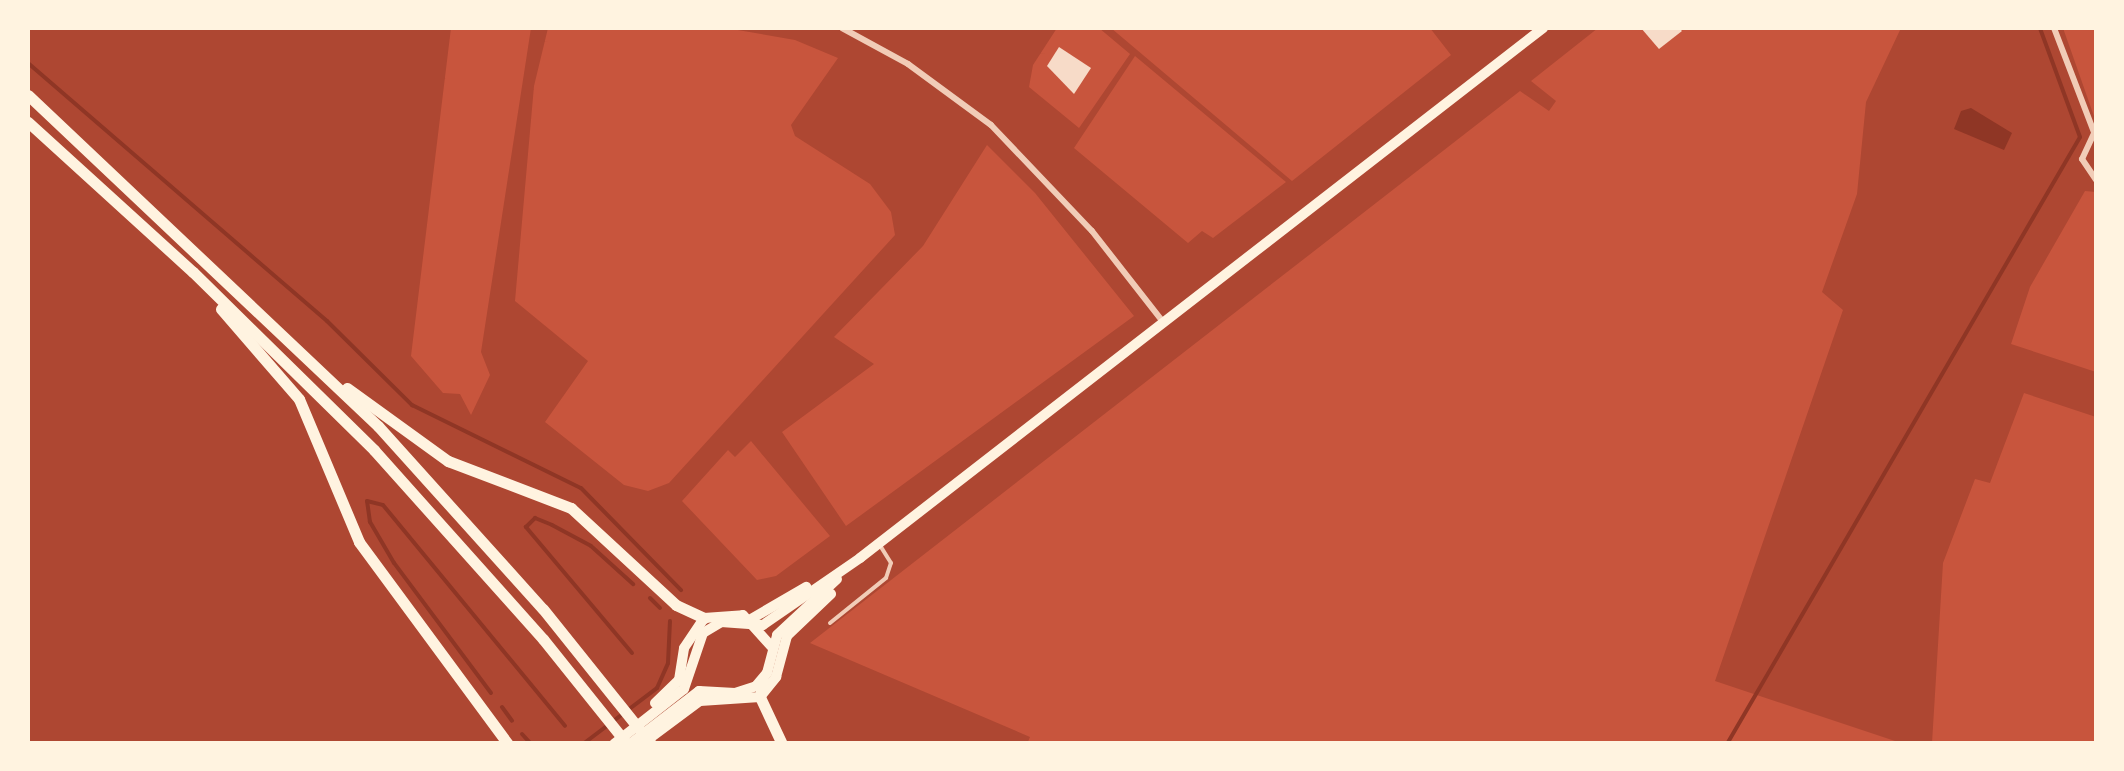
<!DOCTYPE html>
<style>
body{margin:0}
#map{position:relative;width:2124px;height:771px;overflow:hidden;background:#c8553d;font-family:Figtree,sans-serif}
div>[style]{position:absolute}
.green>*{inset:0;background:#ae4732}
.water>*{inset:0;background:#8f3625}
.stream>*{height:4px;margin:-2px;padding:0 2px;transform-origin:2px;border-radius:2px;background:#8f3625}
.building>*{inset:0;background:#f7dbc8}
.service>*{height:4px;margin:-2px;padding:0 2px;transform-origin:2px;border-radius:2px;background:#f1ccb7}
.minor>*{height:6px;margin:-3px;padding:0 3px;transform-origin:3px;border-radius:3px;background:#f1ccb7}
.primary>*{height:10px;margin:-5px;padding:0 5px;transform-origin:5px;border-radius:5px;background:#fff3e0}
.motorway>*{height:11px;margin:-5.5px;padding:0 5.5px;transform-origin:5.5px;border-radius:5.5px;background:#fff3e0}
span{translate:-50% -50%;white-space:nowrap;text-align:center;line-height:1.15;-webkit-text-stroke:10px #fff3e0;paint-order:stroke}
.frame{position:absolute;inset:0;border:30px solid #fff3e0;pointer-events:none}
</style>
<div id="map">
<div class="green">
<div style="clip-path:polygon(evenodd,28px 28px,451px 28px,411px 356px,443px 393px,460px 394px,471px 415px,490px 375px,481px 352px,531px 28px,548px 28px,534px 86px,515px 301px,588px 361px,545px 422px,624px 485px,648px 491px,669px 483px,895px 235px,891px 212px,870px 184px,795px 136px,791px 125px,838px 58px,795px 40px,726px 28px,1057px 28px,1033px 65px,1029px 87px,1079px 128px,1130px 54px,1099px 28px,1111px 28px,1292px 181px,1451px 55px,1430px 28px,1598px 28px,1531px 81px,1556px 101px,1549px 111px,1520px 91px,810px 643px,1030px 737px,1027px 744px,28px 743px,28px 28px,1135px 56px,1286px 182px,1213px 238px,1202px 231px,1188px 243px,1074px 148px,1135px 56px,28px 28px,987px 145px,1035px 193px,1134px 316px,846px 526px,782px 432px,874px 364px,834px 337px,923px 246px,987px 145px,28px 28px,751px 441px,830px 536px,776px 576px,757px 580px,682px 501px,728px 450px,735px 457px,751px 441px)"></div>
<div style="clip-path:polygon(1901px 28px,2063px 28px,2096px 122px,2096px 192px,2085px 191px,2030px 287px,2011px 344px,2096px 372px,2096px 417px,2024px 393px,1990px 483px,1975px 479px,1943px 563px,1932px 743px,1901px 743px,1715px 681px,1843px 310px,1822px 292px,1857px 194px,1866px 102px)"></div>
</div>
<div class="water">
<div style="clip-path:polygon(1971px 108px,2012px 133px,2004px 150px,1954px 129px,1961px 111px)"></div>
</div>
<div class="stream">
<div style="left:28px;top:63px;width:395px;rotate:40.8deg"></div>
<div style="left:327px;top:321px;width:120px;rotate:44.7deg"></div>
<div style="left:412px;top:405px;width:188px;rotate:26.2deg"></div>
<div style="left:581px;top:488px;width:143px;rotate:45.6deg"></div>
<div style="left:650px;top:598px;width:14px;rotate:45deg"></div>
<div style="left:632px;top:653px;width:165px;rotate:-130.1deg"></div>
<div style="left:526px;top:527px;width:13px;rotate:-45deg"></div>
<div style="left:535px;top:518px;width:18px;rotate:22deg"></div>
<div style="left:552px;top:525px;width:44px;rotate:28.3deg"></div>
<div style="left:591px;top:546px;width:57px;rotate:42.1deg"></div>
<div style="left:491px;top:693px;width:162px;rotate:-126.7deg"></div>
<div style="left:394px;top:563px;width:48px;rotate:-120.3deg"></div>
<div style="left:370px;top:522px;width:21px;rotate:-98deg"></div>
<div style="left:367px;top:501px;width:16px;rotate:14deg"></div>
<div style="left:383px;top:505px;width:286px;rotate:50.5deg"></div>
<div style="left:502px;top:707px;width:17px;rotate:54deg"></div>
<div style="left:522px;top:734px;width:13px;rotate:48deg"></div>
<div style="left:583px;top:744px;width:93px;rotate:-37.1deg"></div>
<div style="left:657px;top:688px;width:27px;rotate:-66deg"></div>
<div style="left:668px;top:663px;width:42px;rotate:-87.3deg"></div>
<div style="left:1727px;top:744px;width:702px;rotate:-59.82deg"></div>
<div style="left:2080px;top:137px;width:116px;rotate:-110.2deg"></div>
</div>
<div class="building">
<div style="clip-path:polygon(1641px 28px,1679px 28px,1682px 31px,1659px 49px)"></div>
<div style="clip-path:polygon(1059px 47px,1091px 68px,1074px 94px,1047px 66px)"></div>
</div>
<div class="service">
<div style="left:830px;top:623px;width:72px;rotate:-38.8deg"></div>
<div style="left:886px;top:578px;width:16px;rotate:-72deg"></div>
<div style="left:891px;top:563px;width:19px;rotate:-122deg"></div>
</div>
<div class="minor">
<div style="left:842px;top:28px;width:75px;rotate:28.6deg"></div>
<div style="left:908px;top:64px;width:103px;rotate:36.3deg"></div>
<div style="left:991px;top:125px;width:146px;rotate:46.4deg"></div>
<div style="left:1092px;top:231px;width:115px;rotate:52deg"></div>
<div style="left:2054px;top:28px;width:111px;rotate:69deg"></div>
<div style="left:2096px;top:129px;width:33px;rotate:115deg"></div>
<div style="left:2082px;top:159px;width:25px;rotate:56deg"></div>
</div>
<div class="primary">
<div style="left:751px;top:619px;width:64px;rotate:-30.2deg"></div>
<div style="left:655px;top:703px;width:33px;rotate:-44deg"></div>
<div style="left:679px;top:680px;width:32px;rotate:-81deg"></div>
<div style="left:684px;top:648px;width:36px;rotate:-56deg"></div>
<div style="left:704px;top:618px;width:39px;rotate:-4deg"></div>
<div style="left:743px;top:615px;width:42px;rotate:47.9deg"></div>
<div style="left:614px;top:744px;width:89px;rotate:-38.2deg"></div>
<div style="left:684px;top:689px;width:59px;rotate:-71.3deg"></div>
<div style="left:703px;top:633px;width:21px;rotate:-31deg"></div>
<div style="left:721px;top:622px;width:42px;rotate:4.1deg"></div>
<div style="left:763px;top:625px;width:118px;rotate:-34.6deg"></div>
<div style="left:860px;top:558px;width:865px;rotate:-37.81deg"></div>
<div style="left:630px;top:744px;width:87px;rotate:-37.5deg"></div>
<div style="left:699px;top:691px;width:36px;rotate:3deg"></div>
<div style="left:735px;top:693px;width:22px;rotate:-18deg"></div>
<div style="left:756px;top:686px;width:17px;rotate:-50deg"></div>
<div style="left:767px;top:673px;width:39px;rotate:-75deg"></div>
<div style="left:777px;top:635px;width:82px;rotate:-43deg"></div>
<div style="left:642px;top:744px;width:72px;rotate:-36.6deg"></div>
<div style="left:700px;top:701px;width:60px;rotate:-3.8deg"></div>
<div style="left:760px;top:697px;width:26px;rotate:-51deg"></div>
<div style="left:776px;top:677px;width:42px;rotate:-75deg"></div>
<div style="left:787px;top:636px;width:61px;rotate:-43.7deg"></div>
</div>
<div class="motorway">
<div style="left:28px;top:95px;width:482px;rotate:43.4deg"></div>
<div style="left:378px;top:426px;width:246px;rotate:48deg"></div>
<div style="left:543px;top:609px;width:173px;rotate:51.3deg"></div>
<div style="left:28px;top:122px;width:223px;rotate:42.3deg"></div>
<div style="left:193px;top:272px;width:254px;rotate:44.5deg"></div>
<div style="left:374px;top:450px;width:254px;rotate:48.2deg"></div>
<div style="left:543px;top:639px;width:134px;rotate:51.3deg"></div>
<div style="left:221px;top:309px;width:119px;rotate:49.1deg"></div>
<div style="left:299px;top:399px;width:155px;rotate:67.2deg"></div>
<div style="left:359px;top:542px;width:251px;rotate:53.6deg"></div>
<div style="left:347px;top:388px;width:125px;rotate:35.9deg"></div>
<div style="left:448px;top:461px;width:132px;rotate:20.9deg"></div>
<div style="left:571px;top:508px;width:143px;rotate:42.7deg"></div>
<div style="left:676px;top:605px;width:31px;rotate:25deg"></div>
<div style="left:763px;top:680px;width:17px;rotate:100deg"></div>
<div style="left:760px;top:697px;width:52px;rotate:64.9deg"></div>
</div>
<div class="frame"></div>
</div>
